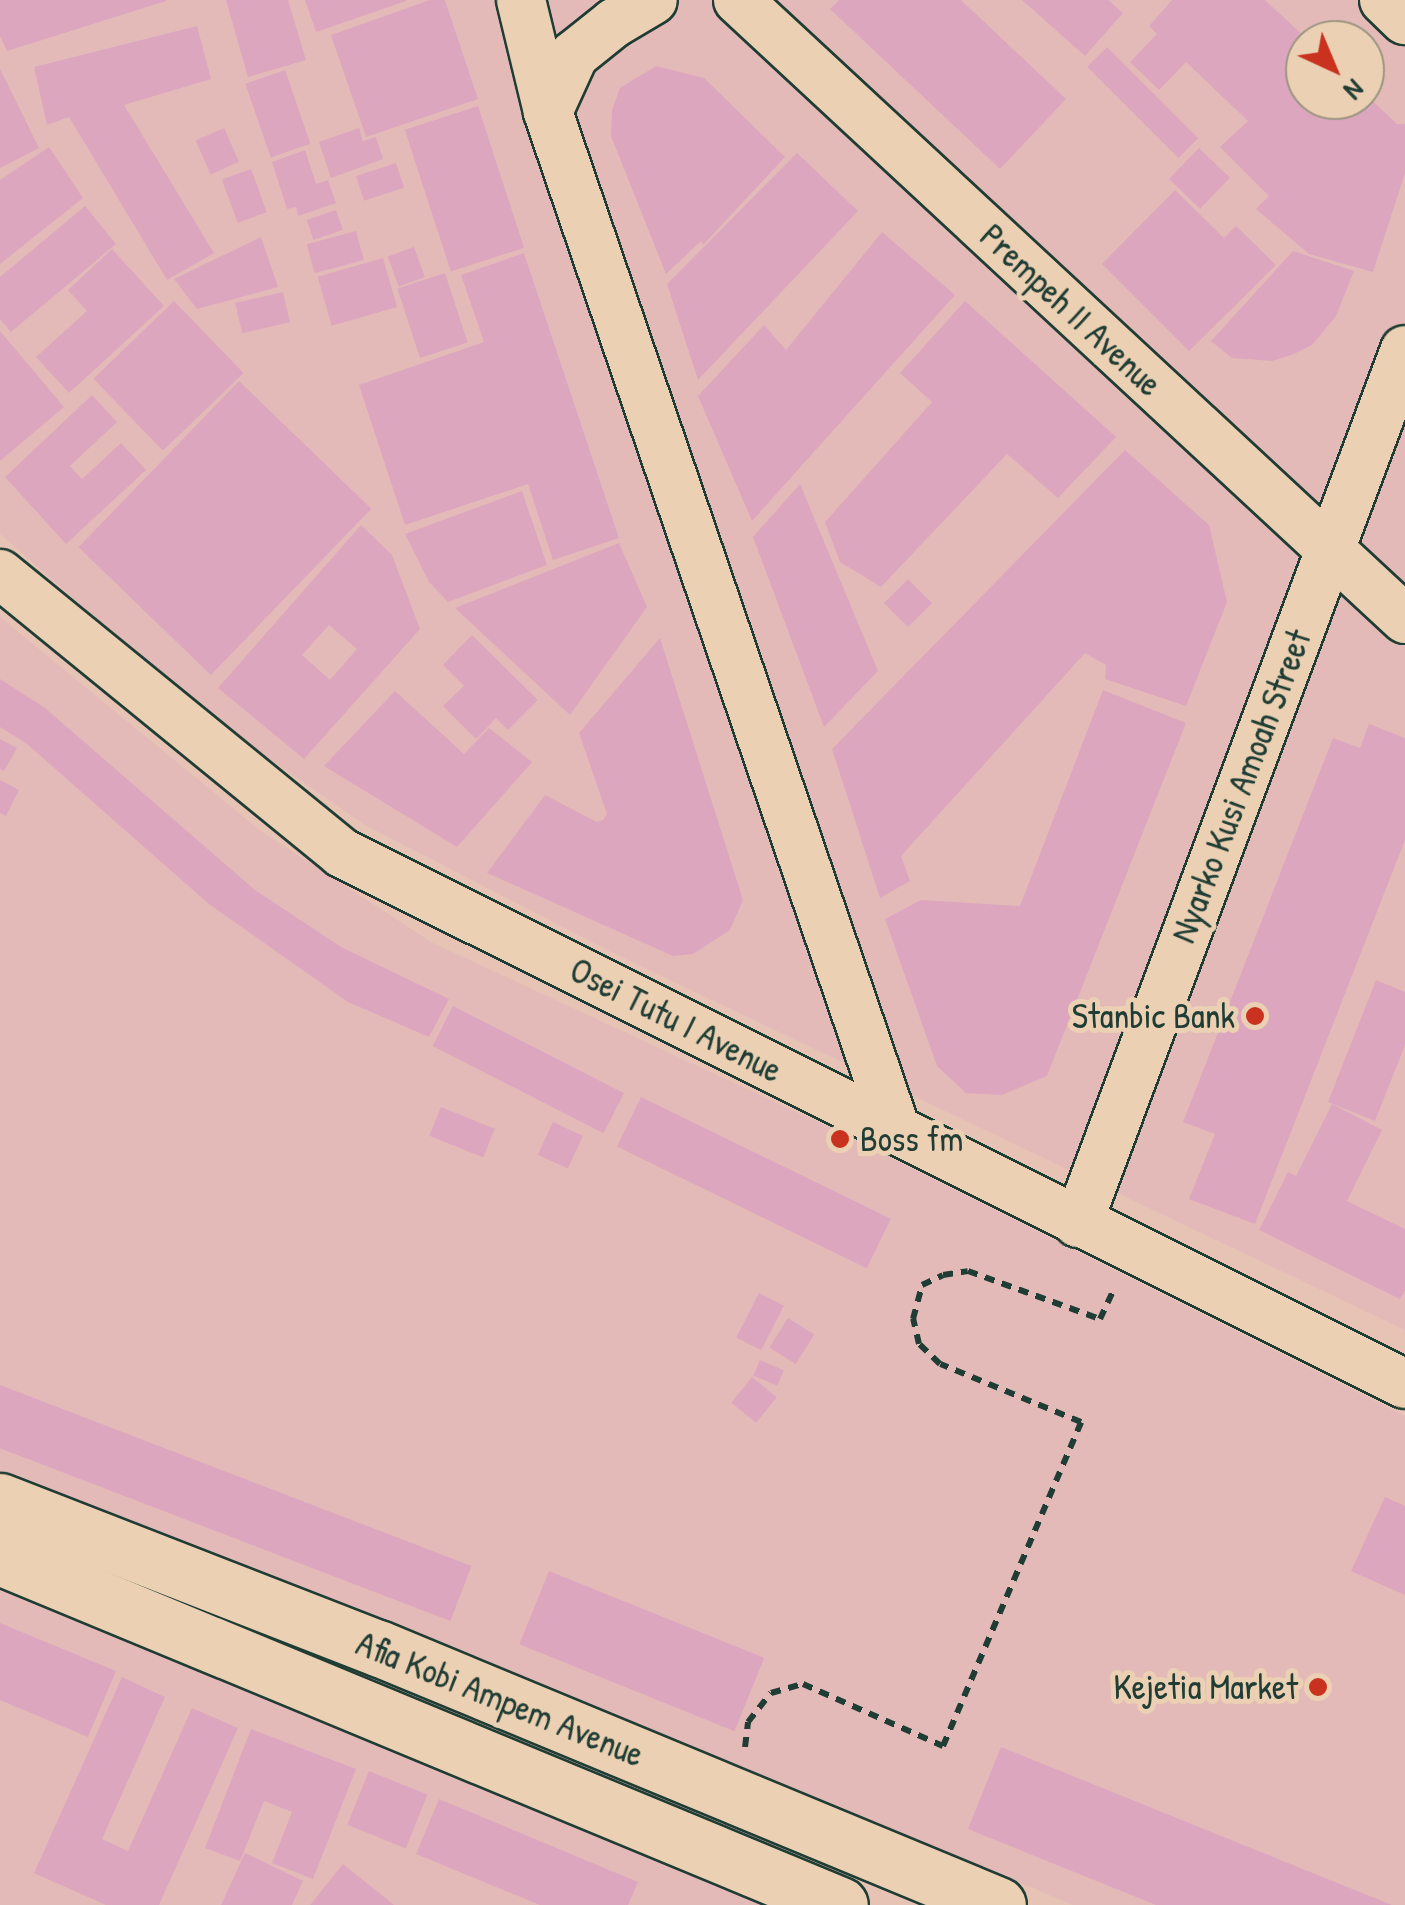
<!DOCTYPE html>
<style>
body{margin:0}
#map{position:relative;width:1405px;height:1905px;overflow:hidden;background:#e7c3b6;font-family:"Patrick Hand",sans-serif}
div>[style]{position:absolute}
.built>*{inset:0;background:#e4bab8}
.building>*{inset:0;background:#dca6be;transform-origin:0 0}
.path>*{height:6px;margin-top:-3px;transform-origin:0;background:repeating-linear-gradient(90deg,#1f3d34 0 10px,transparent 0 18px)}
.roads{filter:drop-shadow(2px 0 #1f3d34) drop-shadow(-2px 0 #1f3d34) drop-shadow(0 2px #1f3d34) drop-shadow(0 -2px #1f3d34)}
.minor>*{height:48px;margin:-24px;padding:0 24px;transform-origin:24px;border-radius:24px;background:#ecd0b3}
.major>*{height:55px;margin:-27.5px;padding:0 27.5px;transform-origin:27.5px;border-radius:27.5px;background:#ecd0b3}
.dots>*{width:28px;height:28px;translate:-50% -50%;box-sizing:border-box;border:5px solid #ecd0b3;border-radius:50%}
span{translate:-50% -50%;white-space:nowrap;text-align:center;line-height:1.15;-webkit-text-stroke:10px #ecd0b3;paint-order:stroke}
.street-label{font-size:35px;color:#1f3d34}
.poi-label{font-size:35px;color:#1f3d34}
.right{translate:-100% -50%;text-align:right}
.left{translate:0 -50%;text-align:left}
.north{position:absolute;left:1285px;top:20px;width:100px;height:100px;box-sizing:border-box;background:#ecd0b3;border:2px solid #9a9580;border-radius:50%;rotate:136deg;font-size:28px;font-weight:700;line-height:40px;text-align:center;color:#1f3d34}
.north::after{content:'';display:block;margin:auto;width:35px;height:45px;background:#c8321e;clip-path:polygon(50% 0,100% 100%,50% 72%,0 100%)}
</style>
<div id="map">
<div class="built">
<div style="clip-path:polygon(evenodd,0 0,1405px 0,1405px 1330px,611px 952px,365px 825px,209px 717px,0 534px,0 0,1305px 40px,1365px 40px,1365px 100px,1305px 100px,1305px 40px)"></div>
<div style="clip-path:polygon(0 617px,261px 831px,433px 943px,831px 1128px,1405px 1416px,1405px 1905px,1073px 1905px,543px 1684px,0 1471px)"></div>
<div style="clip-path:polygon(0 1552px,807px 1905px,0 1905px)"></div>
</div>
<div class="building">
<div style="clip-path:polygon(0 0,166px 0,166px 1px,7px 51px,0 36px)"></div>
<div style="clip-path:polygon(226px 0,288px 0,306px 60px,248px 77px)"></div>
<div style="clip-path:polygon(305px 0,406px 0,406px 1px,316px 32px)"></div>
<div style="clip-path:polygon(430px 0,445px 0,478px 99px,366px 137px,331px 35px)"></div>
<div style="clip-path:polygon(839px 0,961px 0,1066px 99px,1000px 169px,830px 9px)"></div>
<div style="clip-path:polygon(1022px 0,1108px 0,1123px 13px,1085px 56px)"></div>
<div style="clip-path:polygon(1172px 0,1265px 0,1308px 40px,1305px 100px,1365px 100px,1365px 94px,1397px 124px,1405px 124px,1405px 173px,1373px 272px,1309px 254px,1256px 209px,1269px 196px,1220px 147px,1248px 121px,1186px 62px,1159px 90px,1130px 62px,1157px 34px,1149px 26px)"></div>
<div style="clip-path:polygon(197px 26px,211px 79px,124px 105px,214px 253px,167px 280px,69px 117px,47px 125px,34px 67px)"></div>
<div style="left:1107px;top:47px;width:129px;height:28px;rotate:45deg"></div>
<div style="clip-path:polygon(656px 66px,704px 78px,785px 157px,703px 245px,701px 241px,666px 274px,611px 136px,612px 110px,620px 88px)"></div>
<div style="clip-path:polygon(0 69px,39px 148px,0 168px)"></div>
<div style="left:285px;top:70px;width:78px;height:42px;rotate:71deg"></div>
<div style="left:478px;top:106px;width:149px;height:77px;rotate:72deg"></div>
<div style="left:224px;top:128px;width:37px;height:31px;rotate:66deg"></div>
<div style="clip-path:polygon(359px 128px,363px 141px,376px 137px,383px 159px,331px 178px,319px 142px)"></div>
<div style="clip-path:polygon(49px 147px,83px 198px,0 264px,0 180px)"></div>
<div style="left:1199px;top:148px;width:43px;height:43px;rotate:44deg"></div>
<div style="clip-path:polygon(305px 150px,316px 184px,328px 180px,336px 203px,298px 216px,296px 207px,287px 209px,272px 162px)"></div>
<div style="clip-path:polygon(797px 153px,858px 211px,698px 380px,667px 284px)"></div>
<div style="left:396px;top:163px;width:26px;height:42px;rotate:72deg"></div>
<div style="left:251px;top:169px;width:46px;height:31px;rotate:70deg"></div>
<div style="clip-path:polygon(1175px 190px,1224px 238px,1236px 226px,1276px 265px,1189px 351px,1102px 264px)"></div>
<div style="clip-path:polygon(85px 206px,116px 244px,11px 332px,0 319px,0 277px)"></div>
<div style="left:336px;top:210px;width:21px;height:31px;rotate:71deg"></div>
<div style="left:356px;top:231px;width:30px;height:51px;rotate:75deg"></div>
<div style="clip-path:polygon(882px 232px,955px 295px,752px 521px,698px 396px,764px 325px,786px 350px)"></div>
<div style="clip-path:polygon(261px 237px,278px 287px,197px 309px,174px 279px)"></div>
<div style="left:414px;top:247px;width:32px;height:28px;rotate:70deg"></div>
<div style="clip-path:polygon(112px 249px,164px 306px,69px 393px,36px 357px,87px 311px,68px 290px)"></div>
<div style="clip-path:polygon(1293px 251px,1354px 271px,1336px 316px,1312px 345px,1294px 354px,1272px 361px,1232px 358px,1211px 341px)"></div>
<div style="clip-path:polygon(524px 253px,619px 538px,553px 560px,528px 484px,405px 525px,359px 385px,484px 342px,461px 275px)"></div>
<div style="left:383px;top:258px;width:51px;height:68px;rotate:74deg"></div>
<div style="left:445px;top:273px;width:73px;height:50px;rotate:72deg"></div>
<div style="left:283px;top:292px;width:31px;height:49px;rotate:77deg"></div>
<div style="left:174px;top:301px;width:100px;height:112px;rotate:46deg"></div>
<div style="clip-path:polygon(965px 301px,1116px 437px,1058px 498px,1007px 454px,881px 587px,840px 562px,825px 522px,932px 402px,900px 373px)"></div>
<div style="clip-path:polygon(0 331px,64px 407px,0 461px)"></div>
<div style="left:239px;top:381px;width:184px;height:231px;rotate:44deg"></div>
<div style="clip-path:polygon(92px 395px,117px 422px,70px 466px,82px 479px,121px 443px,146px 470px,66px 544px,5px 477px)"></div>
<div style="clip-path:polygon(1125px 450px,1209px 525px,1227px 602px,1186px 706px,1105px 679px,1106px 665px,1085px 653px,901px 856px,910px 881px,880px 898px,832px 749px)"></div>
<div style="clip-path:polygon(800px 484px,878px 671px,824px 727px,753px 537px)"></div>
<div style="clip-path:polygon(522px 491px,547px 565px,448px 602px,429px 582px,405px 534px)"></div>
<div style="clip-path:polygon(evenodd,361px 525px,392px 555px,420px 629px,304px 759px,218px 688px,361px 525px,329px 625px,357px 649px,330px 680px,302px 655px,329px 625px)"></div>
<div style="clip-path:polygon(619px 543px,647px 607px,570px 715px,455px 608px)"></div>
<div style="left:908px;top:579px;width:34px;height:34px;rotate:45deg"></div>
<div style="clip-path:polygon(472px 635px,538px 700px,508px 730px,496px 718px,476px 739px,443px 706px,464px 686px,443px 665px)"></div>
<div style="clip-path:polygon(660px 638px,743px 900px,730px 930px,693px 954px,673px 956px,487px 873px,545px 795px,597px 822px,603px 820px,607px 814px,579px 733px)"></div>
<div style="clip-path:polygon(0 679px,45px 708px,255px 890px,341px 947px,449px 999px,429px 1037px,348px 1002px,209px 904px,27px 744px,0 727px)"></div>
<div style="clip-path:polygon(1103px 690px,1186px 723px,1047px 1076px,1002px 1095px,966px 1093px,937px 1066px,885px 919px,921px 900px,1020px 906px)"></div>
<div style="clip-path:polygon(395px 691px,464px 754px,489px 728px,532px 762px,457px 847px,324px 766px)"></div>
<div style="clip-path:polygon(1369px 724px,1405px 738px,1405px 840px,1255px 1224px,1189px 1199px,1215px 1134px,1183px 1122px,1333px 738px,1360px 748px)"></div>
<div style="clip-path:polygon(0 739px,17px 748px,4px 771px,0 769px)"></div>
<div style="clip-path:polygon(0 780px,19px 790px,6px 816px,0 813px)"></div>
<div style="clip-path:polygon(1376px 980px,1405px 992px,1405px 1045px,1375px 1121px,1328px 1102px)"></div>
<div style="left:453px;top:1006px;width:192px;height:45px;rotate:27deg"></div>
<div style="left:641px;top:1097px;width:278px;height:55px;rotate:26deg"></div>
<div style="clip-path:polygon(1332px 1104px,1382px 1130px,1347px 1201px,1405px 1229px,1405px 1290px,1400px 1299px,1259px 1230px,1288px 1172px,1296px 1176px)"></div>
<div style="left:441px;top:1107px;width:58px;height:31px;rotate:22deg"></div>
<div style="left:553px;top:1122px;width:33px;height:36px;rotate:25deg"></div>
<div style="left:759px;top:1293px;width:28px;height:50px;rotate:27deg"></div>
<div style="left:788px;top:1318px;width:31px;height:35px;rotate:32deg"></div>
<div style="left:760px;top:1360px;width:26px;height:17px;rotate:23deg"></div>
<div style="left:752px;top:1377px;width:32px;height:33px;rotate:39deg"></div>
<div style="left:0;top:1385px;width:505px;height:59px;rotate:21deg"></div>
<div style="clip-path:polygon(1385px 1497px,1405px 1506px,1405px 1595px,1351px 1571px)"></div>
<div style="left:549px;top:1571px;width:232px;height:79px;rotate:22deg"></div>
<div style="clip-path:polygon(0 1623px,116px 1671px,88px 1737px,0 1700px)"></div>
<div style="clip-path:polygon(122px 1677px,165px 1697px,102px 1839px,128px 1851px,192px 1708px,238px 1728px,159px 1905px,106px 1905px,34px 1873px)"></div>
<div style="clip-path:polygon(251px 1729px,356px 1769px,313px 1879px,272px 1863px,292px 1812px,264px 1801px,240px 1861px,205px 1848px)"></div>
<div style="clip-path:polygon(1001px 1747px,1392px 1905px,1156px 1905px,968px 1829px)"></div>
<div style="left:369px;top:1771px;width:63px;height:58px;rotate:22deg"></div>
<div style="clip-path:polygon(439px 1799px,638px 1882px,628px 1905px,540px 1905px,416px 1854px)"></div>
<div style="clip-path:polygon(245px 1853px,303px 1881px,292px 1905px,221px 1905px)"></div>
<div style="clip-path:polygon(343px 1864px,394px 1905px,310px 1905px)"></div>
</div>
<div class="path">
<div style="left:745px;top:1747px;width:25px;rotate:-83deg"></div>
<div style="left:748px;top:1722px;width:37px;rotate:-52deg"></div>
<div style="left:771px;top:1693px;width:33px;rotate:-16deg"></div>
<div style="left:803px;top:1684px;width:153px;rotate:23.9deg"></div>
<div style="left:943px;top:1746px;width:352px;rotate:-66.9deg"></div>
<div style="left:1081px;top:1422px;width:152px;rotate:-157.6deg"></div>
<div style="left:940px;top:1364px;width:29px;rotate:-136deg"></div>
<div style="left:919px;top:1344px;width:26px;rotate:-103deg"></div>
<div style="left:913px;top:1319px;width:35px;rotate:-75deg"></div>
<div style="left:922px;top:1285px;width:23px;rotate:-25deg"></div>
<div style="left:943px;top:1275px;width:25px;rotate:-9deg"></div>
<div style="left:968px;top:1271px;width:140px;rotate:20deg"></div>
<div style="left:1100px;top:1319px;width:31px;rotate:-65deg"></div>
</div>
<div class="roads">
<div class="minor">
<div style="left:521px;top:0;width:115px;rotate:76.4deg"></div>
<div style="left:548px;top:112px;width:1076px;rotate:71.13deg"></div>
<div style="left:738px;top:0;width:910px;rotate:42.86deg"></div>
<div style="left:1384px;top:0;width:29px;rotate:44deg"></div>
<div style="left:548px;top:112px;width:63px;rotate:-65.5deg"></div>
<div style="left:574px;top:55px;width:51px;rotate:-38.7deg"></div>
<div style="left:614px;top:23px;width:45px;rotate:-30.5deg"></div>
<div style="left:0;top:574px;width:441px;rotate:39.2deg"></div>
<div style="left:342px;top:853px;width:1188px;rotate:26.54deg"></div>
<div style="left:1078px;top:1223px;width:932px;rotate:-69.47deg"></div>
</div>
<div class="major">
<div style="left:0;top:1501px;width:406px;rotate:21.3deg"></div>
<div style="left:378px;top:1648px;width:671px;rotate:22.51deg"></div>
<div style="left:0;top:1557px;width:909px;rotate:22.5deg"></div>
</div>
</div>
<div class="dots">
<div style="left:1255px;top:1016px;background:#c8321e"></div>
<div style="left:840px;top:1139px;background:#c8321e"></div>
<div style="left:1318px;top:1687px;background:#c8321e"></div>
</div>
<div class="street-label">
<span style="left:1071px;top:310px;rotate:43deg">Prempeh II Avenue</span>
<span style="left:1241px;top:786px;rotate:-69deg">Nyarko Kusi Amoah Street</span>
<span style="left:676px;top:1020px;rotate:27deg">Osei Tutu I Avenue</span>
<span style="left:500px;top:1699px;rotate:22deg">Afia Kobi Ampem Avenue</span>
</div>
<div class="poi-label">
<span class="right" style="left:1235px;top:1016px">Stanbic Bank</span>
<span class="left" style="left:860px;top:1139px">Boss fm</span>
<span class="right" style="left:1298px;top:1687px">Kejetia Market</span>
</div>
<div class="north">N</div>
</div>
